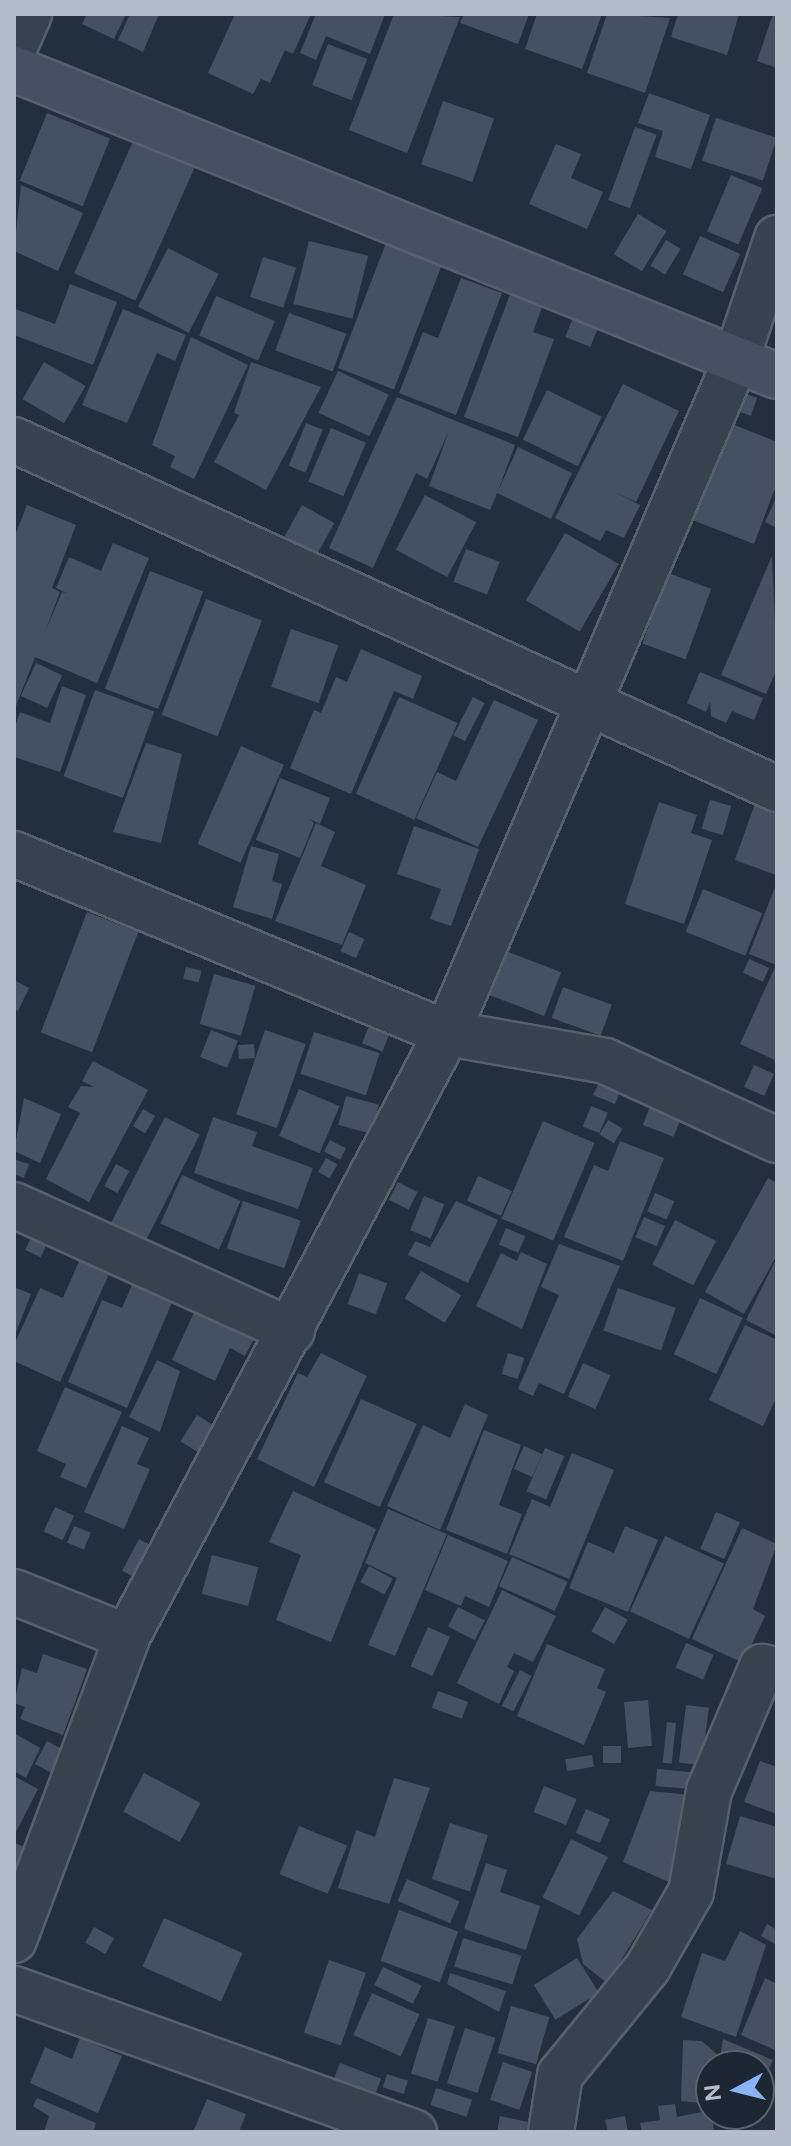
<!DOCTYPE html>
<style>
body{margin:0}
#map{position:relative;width:791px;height:2146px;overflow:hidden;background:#242f3e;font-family:Figtree,sans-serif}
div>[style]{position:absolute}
.building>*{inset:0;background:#455162;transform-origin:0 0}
.roads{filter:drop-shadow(2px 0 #565f6c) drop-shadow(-2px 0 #565f6c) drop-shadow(0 2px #565f6c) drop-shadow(0 -2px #565f6c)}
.street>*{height:44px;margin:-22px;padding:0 22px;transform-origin:22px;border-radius:22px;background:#38414e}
.secondary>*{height:44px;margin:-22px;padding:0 22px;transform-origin:22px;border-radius:22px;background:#465061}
span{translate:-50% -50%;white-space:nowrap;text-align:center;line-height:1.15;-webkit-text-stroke:6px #1d2633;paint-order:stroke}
.frame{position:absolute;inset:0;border:16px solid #b4bcc9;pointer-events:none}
.north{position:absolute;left:695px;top:2050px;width:80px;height:80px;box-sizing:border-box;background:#1d2633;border:2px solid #59626f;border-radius:50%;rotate:263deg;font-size:22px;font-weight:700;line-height:32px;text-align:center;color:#b4bcc9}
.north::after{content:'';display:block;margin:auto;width:28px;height:36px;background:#8ab4f8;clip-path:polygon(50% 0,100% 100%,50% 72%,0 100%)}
</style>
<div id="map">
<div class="building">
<div style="clip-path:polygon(87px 14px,126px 14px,114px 39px,82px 24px)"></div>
<div style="clip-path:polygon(130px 14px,159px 14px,143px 52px,118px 40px)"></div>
<div style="clip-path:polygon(235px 14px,311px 14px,293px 54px,285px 50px,270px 83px,261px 79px,253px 94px,208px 73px)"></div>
<div style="clip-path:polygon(316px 14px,385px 14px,370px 54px,326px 36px,316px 60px,300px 53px)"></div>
<div style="clip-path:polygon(394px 14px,460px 17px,407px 153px,349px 130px)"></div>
<div style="clip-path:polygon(464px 14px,529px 14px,518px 44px,460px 23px)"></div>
<div style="clip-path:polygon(537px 14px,602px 14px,582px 69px,525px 49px)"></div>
<div style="clip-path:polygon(607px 14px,670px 18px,645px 93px,587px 73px)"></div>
<div style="clip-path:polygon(678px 14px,739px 14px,727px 55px,671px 37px)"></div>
<div style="clip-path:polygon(773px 14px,777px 14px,777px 68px,757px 61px)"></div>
<div style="left:328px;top:44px;width:42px;height:44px;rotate:21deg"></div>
<div style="clip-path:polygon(649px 93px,710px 115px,691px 169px,655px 157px,663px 131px,638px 123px)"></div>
<div style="left:443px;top:101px;width:54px;height:67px;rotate:19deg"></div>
<div style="left:47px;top:113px;width:68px;height:73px;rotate:22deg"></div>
<div style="left:716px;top:118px;width:64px;height:45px;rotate:18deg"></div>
<div style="left:635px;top:127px;width:23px;height:78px;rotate:20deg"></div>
<div style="left:134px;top:139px;width:67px;height:147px;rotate:24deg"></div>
<div style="clip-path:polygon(556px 144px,581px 154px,571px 178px,603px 192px,587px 229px,529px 204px)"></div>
<div style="left:731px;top:175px;width:34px;height:61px;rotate:23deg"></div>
<div style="clip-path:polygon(21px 185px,83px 213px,58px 271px,14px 251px)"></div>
<div style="left:638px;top:214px;width:33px;height:47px;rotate:31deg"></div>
<div style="left:700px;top:236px;width:44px;height:42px;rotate:24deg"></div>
<div style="left:666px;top:240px;width:17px;height:30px;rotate:31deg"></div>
<div style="left:309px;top:241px;width:61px;height:65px;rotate:14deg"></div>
<div style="left:386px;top:243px;width:60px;height:134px;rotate:21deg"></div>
<div style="left:168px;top:248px;width:57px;height:66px;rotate:27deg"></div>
<div style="left:263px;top:257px;width:35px;height:42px;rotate:18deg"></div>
<div style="clip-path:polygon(461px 278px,502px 293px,456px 415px,399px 393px,423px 332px,438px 338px)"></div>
<div style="clip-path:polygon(70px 284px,117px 302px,93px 365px,14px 335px,15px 309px,55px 324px)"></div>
<div style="clip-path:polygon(512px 289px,544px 301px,533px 332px,554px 339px,518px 437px,464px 417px)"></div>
<div style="left:216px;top:296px;width:64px;height:43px;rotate:23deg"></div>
<div style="left:581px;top:298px;width:27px;height:42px;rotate:22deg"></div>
<div style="clip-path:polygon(123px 309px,186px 335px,175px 361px,157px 353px,127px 423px,82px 405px)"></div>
<div style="left:289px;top:313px;width:61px;height:40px;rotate:20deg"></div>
<div style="clip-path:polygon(191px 337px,248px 365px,194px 479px,170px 467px,175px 456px,152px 445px)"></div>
<div style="left:44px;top:362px;width:48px;height:43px;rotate:30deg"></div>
<div style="clip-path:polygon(251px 362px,321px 387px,266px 490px,214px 462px,239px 415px,234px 413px)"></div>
<div style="left:338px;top:371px;width:56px;height:46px;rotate:25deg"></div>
<div style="clip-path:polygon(623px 384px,679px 411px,636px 502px,614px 492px,640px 505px,624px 538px,606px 530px,600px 541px,555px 518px)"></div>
<div style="left:547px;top:390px;width:61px;height:55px;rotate:26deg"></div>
<div style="left:740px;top:392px;width:18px;height:19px;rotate:19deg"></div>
<div style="clip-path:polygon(397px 397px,515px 445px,498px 491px,518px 447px,572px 473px,551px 519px,497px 493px,490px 510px,429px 486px,449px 431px,427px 479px,416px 473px,373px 568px,329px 548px)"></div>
<div style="clip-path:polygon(727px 422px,777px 442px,777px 483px,754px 544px,690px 519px)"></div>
<div style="left:306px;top:423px;width:18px;height:46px;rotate:22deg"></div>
<div style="left:331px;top:428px;width:38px;height:58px;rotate:23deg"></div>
<div style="left:425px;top:495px;width:58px;height:62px;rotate:28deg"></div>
<div style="clip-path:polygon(777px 496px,777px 528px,765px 522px)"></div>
<div style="clip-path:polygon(27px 505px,76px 525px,52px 588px,60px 592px,45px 632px,62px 592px,68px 594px,56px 588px,69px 557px,101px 571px,113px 543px,149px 558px,97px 683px,35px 657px,14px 711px,14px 538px)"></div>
<div style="left:302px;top:505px;width:37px;height:39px;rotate:29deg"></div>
<div style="left:565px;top:533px;width:62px;height:78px;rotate:30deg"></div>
<div style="left:466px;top:549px;width:36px;height:35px;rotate:21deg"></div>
<div style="clip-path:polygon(772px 556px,777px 669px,766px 694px,721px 675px)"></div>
<div style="left:150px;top:571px;width:57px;height:126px;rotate:21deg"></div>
<div style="left:668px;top:573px;width:46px;height:75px;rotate:20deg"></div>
<div style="left:206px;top:599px;width:60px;height:124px;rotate:21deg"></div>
<div style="left:291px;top:629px;width:50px;height:61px;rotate:19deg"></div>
<div style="clip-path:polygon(361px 649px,422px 676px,413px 699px,394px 691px,351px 794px,290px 768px,314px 710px,321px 713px,336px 677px,347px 682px)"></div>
<div style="left:36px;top:663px;width:29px;height:36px;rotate:25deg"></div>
<div style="clip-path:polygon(700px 672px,763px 698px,754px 720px,732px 711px,726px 723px,711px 716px,710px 702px,706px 712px,687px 703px)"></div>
<div style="clip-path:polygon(62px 686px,86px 695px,60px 772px,14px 757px,14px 730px,20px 712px,50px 723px)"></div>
<div style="left:95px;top:690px;width:63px;height:92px;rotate:20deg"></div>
<div style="left:399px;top:697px;width:64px;height:106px;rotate:24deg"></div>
<div style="left:473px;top:697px;width:13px;height:43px;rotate:27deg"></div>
<div style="clip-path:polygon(494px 700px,538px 720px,478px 847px,416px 818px,437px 772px,456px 781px)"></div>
<div style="clip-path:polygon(146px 743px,182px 754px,161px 843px,113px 832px)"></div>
<div style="left:241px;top:746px;width:47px;height:107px;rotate:24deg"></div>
<div style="clip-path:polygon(280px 778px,330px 798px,320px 824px,309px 819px,314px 823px,300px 858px,256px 840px)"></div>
<div style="clip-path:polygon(758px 795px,777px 802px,776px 875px,735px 860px)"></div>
<div style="left:710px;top:800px;width:22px;height:30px;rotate:16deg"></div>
<div style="clip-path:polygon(659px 802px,697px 815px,691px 833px,712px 840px,684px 924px,625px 904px)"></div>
<div style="clip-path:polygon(316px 823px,335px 832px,321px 866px,366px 885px,342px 945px,275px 921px)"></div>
<div style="clip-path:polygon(414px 826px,479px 849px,451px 926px,430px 919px,441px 889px,397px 874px)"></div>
<div style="clip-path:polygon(251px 846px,279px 854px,272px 881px,282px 884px,272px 919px,233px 907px)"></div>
<div style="clip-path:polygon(777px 882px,777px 1061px,740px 1044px,776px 965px,749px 954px)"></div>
<div style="left:703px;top:889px;width:64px;height:46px;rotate:22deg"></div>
<div style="left:87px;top:912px;width:55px;height:129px;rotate:21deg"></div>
<div style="left:349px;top:932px;width:17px;height:21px;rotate:24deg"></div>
<div style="left:506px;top:951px;width:59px;height:47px;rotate:21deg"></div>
<div style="left:749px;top:959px;width:22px;height:15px;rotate:24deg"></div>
<div style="left:186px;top:967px;width:16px;height:12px;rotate:14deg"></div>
<div style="left:214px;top:974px;width:43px;height:52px;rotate:16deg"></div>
<div style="clip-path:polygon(14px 980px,29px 988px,18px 1011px,14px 1009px)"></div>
<div style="left:563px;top:987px;width:52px;height:33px;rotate:20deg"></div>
<div style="left:371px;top:1021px;width:22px;height:24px;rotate:22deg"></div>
<div style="left:211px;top:1030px;width:29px;height:29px;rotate:22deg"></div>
<div style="left:265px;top:1030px;width:43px;height:89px;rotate:19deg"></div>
<div style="left:314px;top:1032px;width:69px;height:44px;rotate:18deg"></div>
<div style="left:254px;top:1044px;width:14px;height:16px;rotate:86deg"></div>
<div style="clip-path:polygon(93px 1061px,148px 1090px,89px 1202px,46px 1179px,80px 1113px,68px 1107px,81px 1086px,94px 1087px,82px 1081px)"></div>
<div style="left:754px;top:1065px;width:22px;height:24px;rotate:24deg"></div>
<div style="clip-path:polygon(602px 1077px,622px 1087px,615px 1104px,593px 1095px)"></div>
<div style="left:299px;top:1089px;width:44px;height:51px;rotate:23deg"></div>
<div style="left:346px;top:1096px;width:34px;height:30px;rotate:15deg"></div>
<div style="left:654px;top:1096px;width:33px;height:31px;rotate:21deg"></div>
<div style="clip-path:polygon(24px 1098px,61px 1114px,40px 1163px,14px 1151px)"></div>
<div style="left:591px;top:1106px;width:18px;height:22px;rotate:22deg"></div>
<div style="left:143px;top:1109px;width:14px;height:20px;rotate:30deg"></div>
<div style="left:165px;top:1117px;width:39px;height:122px;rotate:27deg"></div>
<div style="clip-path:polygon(213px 1117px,257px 1132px,252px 1146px,313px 1168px,298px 1209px,194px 1173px)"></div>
<div style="left:608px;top:1120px;width:17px;height:17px;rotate:31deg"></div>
<div style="left:543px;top:1121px;width:56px;height:106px;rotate:23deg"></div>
<div style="left:330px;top:1140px;width:18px;height:13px;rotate:27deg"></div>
<div style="clip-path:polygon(620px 1141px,664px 1158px,623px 1261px,564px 1237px,594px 1165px,608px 1171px)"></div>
<div style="left:326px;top:1158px;width:13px;height:16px;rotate:29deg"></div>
<div style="clip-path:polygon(16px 1160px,29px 1164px,24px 1178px,14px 1174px)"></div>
<div style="left:116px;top:1164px;width:15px;height:25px;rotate:28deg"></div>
<div style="left:182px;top:1175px;width:64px;height:53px;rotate:24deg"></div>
<div style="left:478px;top:1176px;width:37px;height:27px;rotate:24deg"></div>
<div style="clip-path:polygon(768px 1178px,777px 1183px,777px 1255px,744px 1314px,705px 1292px)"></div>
<div style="left:398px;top:1182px;width:22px;height:20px;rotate:27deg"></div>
<div style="left:655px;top:1193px;width:21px;height:20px;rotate:23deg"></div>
<div style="left:424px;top:1196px;width:22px;height:37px;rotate:22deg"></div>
<div style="left:243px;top:1201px;width:61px;height:50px;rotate:19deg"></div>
<div style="clip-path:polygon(456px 1201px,498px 1220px,468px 1283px,408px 1255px,415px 1241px,430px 1247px)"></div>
<div style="left:644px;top:1217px;width:23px;height:22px;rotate:23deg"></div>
<div style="left:675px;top:1220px;width:46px;height:50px;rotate:27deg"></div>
<div style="left:506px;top:1228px;width:21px;height:18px;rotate:23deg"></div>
<div style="left:34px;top:1231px;width:17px;height:21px;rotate:25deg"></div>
<div style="clip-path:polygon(559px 1244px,620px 1266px,564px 1394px,539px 1383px,533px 1396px,518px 1389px,559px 1295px,541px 1287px)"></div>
<div style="clip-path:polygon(521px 1252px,547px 1264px,522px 1329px,476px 1306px,501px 1253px,517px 1261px)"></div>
<div style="clip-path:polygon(777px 1257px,777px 1336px,746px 1320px)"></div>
<div style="clip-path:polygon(80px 1259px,110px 1272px,60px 1382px,14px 1361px,14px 1345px,40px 1288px,63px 1298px)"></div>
<div style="left:421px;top:1271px;width:47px;height:32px;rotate:31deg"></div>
<div style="left:359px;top:1273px;width:30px;height:33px;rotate:20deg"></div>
<div style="clip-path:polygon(136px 1276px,176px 1293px,127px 1408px,68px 1382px,102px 1300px,122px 1308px)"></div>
<div style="clip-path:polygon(14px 1287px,31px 1294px,14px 1337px)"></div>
<div style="left:618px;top:1288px;width:61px;height:45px;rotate:19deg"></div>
<div style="left:700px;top:1298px;width:47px;height:62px;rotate:25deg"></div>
<div style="clip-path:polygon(198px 1304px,257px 1333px,245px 1356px,230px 1348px,215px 1381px,172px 1360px)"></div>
<div style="clip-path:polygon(745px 1325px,777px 1340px,777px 1396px,763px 1426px,709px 1400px)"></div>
<div style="clip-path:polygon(321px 1353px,367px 1376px,314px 1487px,257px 1459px,298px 1373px,307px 1377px)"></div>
<div style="left:508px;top:1353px;width:17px;height:22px;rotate:17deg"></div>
<div style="clip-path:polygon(157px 1360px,180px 1371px,160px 1432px,129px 1417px)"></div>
<div style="left:583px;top:1363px;width:30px;height:37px;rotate:24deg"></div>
<div style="clip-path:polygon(65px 1387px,122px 1412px,86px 1488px,60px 1477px,66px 1464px,37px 1451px)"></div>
<div style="left:361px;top:1399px;width:61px;height:91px;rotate:24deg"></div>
<div style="clip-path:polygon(465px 1404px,488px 1415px,440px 1530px,387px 1506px,423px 1425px,450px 1438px)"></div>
<div style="left:197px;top:1415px;width:22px;height:31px;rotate:32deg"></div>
<div style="clip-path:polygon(122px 1426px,149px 1438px,137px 1464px,150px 1469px,124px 1529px,84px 1512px)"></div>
<div style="clip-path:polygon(484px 1430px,521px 1445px,499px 1505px,522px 1514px,507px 1554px,446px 1530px)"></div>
<div style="left:524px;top:1446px;width:20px;height:25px;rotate:24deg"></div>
<div style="left:545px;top:1448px;width:21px;height:47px;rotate:23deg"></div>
<div style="clip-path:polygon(572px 1453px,614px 1470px,569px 1579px,509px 1554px,532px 1499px,550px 1507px)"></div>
<div style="clip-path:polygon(293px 1491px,376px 1529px,331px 1642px,276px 1620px,301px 1555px,269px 1542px)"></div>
<div style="left:55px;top:1507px;width:21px;height:27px;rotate:25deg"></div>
<div style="clip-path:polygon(388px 1509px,447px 1534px,395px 1656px,368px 1645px,397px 1578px,365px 1563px)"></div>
<div style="left:716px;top:1512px;width:26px;height:40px;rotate:23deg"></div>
<div style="left:74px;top:1526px;width:18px;height:18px;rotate:22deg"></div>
<div style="clip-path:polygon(625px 1526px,658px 1540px,628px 1612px,569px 1588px,588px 1542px,614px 1553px)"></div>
<div style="clip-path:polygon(742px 1528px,777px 1544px,753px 1609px,765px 1616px,743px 1663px,692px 1639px)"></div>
<div style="clip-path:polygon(448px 1535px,508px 1561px,489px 1607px,465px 1596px,461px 1606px,425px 1590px)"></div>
<div style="left:665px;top:1536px;width:65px;height:83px;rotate:25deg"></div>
<div style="left:139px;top:1539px;width:15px;height:36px;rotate:28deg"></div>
<div style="left:212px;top:1555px;width:48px;height:40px;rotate:15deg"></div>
<div style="left:512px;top:1557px;width:61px;height:32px;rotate:24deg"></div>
<div style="left:369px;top:1566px;width:27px;height:18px;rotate:28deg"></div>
<div style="clip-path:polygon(502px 1590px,556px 1616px,533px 1662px,514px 1653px,507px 1667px,514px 1671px,499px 1704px,457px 1683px)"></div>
<div style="left:458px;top:1607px;width:30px;height:22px;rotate:27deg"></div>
<div style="left:605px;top:1607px;width:26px;height:28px;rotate:29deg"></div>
<div style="left:428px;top:1627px;width:24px;height:43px;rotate:24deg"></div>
<div style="left:686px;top:1643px;width:30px;height:27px;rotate:23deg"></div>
<div style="clip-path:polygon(547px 1644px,605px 1669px,597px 1688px,606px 1692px,584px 1745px,517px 1716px)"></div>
<div style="clip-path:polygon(43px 1654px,87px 1669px,63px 1735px,20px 1719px,25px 1707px,14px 1703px,22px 1668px,37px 1673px)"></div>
<div style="left:520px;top:1670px;width:13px;height:40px;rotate:27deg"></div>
<div style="left:438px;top:1691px;width:32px;height:18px;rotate:20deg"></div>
<div style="left:648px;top:1700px;width:46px;height:24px;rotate:85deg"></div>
<div style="left:686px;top:1705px;width:23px;height:58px;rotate:7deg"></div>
<div style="left:667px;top:1722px;width:9px;height:41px;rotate:6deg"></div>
<div style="clip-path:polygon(14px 1733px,40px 1748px,26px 1778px,14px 1771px)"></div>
<div style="left:47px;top:1741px;width:24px;height:26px;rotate:28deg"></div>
<div style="left:603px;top:1746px;width:18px;height:17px"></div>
<div style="left:592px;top:1755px;width:12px;height:27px;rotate:81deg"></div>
<div style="clip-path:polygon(760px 1761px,777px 1767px,777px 1814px,744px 1802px)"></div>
<div style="left:657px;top:1769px;width:42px;height:17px;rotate:5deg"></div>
<div style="left:144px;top:1773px;width:64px;height:44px;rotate:28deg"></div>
<div style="clip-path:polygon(14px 1776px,38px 1789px,14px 1836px)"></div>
<div style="clip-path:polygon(394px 1778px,430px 1788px,389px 1904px,338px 1888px,356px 1830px,375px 1837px)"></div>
<div style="left:544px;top:1786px;width:35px;height:28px;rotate:22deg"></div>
<div style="clip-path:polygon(650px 1791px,701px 1796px,669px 1882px,623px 1862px)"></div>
<div style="left:586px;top:1809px;width:26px;height:26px;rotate:23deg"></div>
<div style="clip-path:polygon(740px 1816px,777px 1827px,777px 1879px,726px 1864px)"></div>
<div style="left:450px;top:1823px;width:40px;height:59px;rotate:18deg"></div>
<div style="left:299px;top:1826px;width:52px;height:52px;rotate:22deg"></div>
<div style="left:571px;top:1839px;width:41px;height:65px;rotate:26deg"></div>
<div style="clip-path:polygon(14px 1843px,25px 1847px,14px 1879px)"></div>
<div style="clip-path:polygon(486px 1863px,507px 1870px,500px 1892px,540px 1906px,526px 1950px,464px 1929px)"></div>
<div style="left:407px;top:1879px;width:57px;height:24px;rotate:23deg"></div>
<div style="clip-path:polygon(613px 1891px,652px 1910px,607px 1983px,583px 1964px,577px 1939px)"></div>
<div style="left:399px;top:1910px;width:63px;height:54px;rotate:20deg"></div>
<div style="left:164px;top:1918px;width:86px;height:53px;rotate:24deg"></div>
<div style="clip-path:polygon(767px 1924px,777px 1930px,775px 1944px,761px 1936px)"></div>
<div style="left:94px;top:1927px;width:23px;height:18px;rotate:29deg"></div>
<div style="clip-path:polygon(740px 1931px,766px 1945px,736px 2037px,681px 2017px,702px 1953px,725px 1961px)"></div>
<div style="left:463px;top:1938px;width:61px;height:30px;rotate:17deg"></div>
<div style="left:577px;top:1958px;width:41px;height:51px;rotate:58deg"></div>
<div style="left:329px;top:1960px;width:39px;height:77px;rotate:19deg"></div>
<div style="left:383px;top:1967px;width:43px;height:20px;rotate:26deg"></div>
<div style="clip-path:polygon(450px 1973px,506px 1991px,499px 2012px,447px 1984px)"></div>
<div style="clip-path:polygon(765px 1978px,777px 1984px,777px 2051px,741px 2035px)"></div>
<div style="left:372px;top:1993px;width:52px;height:46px;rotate:24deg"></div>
<div style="left:511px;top:2006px;width:40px;height:49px;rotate:16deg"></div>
<div style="left:428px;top:2018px;width:28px;height:58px;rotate:17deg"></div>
<div style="left:465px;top:2028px;width:32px;height:58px;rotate:18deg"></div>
<div style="clip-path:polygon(80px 2038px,122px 2056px,98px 2113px,30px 2083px,45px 2047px,72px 2059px)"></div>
<div style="clip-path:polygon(723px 2039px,773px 2060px,763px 2081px,759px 2066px,711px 2066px,711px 2104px,681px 2101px,683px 2040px,702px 2041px,720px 2057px)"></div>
<div style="left:503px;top:2062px;width:31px;height:40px;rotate:19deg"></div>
<div style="left:340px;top:2063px;width:44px;height:31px;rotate:21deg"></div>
<div style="left:387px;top:2074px;width:22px;height:14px;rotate:18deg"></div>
<div style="left:436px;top:2088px;width:38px;height:18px;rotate:18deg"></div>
<div style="clip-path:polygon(37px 2098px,96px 2123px,93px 2132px,44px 2132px,49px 2116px,33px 2106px)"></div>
<div style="clip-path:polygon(207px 2099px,246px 2114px,239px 2132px,193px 2132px)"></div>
<div style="clip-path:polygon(675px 2104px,677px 2117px,711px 2110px,714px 2132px,642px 2132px,640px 2123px,660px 2120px,658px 2106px)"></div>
<div style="clip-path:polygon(500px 2116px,528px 2122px,526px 2132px,497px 2132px)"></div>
<div style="clip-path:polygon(625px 2116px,628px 2132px,608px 2132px,605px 2120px)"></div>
</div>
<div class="roads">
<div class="street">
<div style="left:14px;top:48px;width:37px;rotate:-66deg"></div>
<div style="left:14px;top:440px;width:839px;rotate:24.58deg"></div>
<div style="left:14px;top:854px;width:469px;rotate:22.5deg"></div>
<div style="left:447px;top:1033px;width:160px;rotate:10deg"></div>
<div style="left:605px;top:1061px;width:189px;rotate:24.7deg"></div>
<div style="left:14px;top:1205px;width:305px;rotate:24.4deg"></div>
<div style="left:14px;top:1592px;width:122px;rotate:21.7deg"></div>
<div style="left:14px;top:1940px;width:323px;rotate:-69.5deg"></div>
<div style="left:127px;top:1637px;width:684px;rotate:-62.09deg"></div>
<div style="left:447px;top:1033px;width:732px;rotate:-66.76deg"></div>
<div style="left:736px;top:360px;width:129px;rotate:-71.4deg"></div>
<div style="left:14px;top:1989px;width:425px;rotate:19.7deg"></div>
<div style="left:551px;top:2132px;width:58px;rotate:-81deg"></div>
<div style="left:560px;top:2075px;width:139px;rotate:-50.8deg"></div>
<div style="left:648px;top:1967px;width:86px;rotate:-60.2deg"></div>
<div style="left:691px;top:1892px;width:103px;rotate:-79.9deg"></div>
<div style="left:709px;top:1791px;width:135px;rotate:-66.9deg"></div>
<div style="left:762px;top:1667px;width:15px;rotate:11deg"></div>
</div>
<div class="secondary">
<div style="left:14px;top:69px;width:822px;rotate:21.92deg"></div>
</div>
</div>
<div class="frame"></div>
<div class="north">N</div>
</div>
